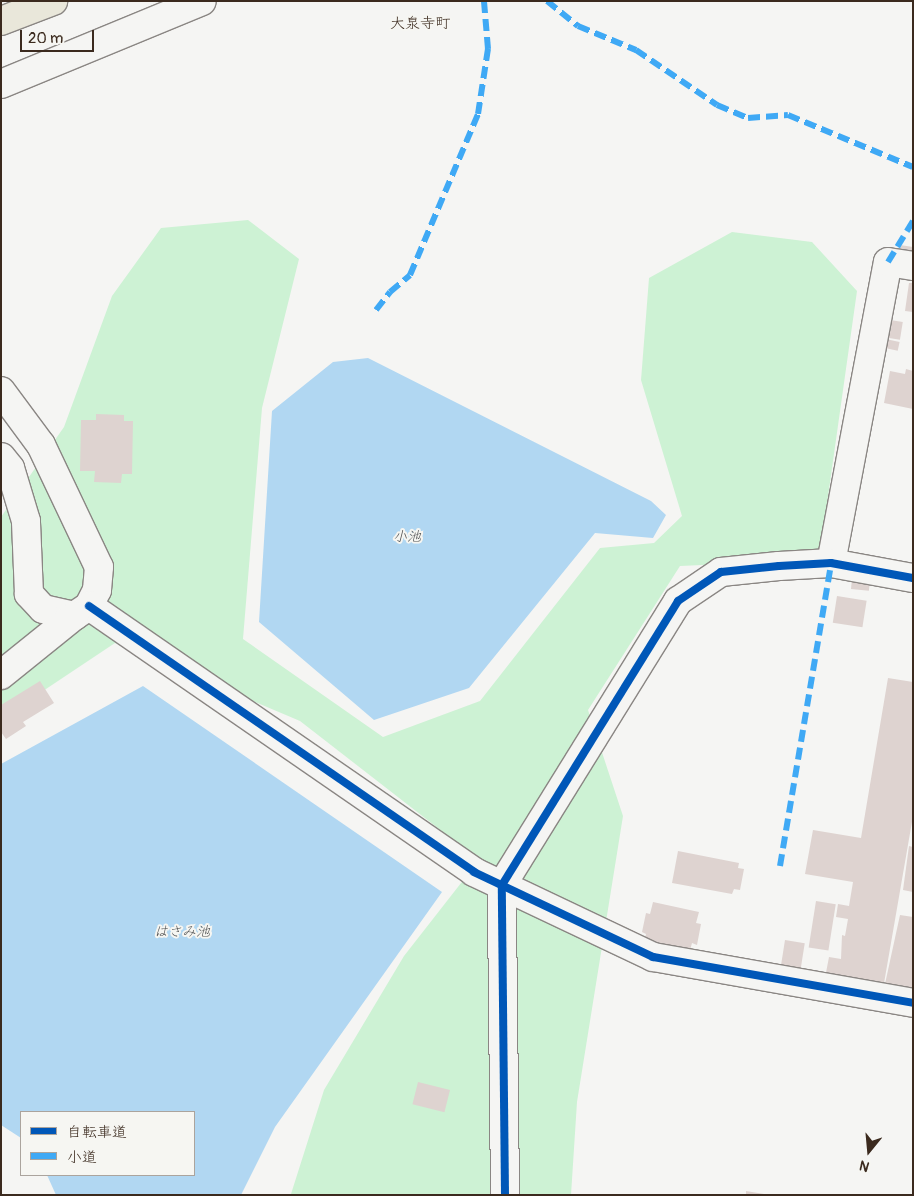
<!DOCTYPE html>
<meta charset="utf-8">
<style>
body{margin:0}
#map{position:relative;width:914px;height:1196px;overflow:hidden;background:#f5f5f3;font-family:Pangolin,"Klee One",sans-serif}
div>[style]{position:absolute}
.green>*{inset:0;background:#cdf2d4}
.water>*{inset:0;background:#b1d7f2}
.building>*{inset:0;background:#ded3d0;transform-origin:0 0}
.roads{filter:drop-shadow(1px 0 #8a8683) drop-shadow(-1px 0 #8a8683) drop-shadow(0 1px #8a8683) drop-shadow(0 -1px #8a8683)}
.minor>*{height:28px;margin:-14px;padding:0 14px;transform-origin:14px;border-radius:14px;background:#f5f5f3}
.highway>*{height:28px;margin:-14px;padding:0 14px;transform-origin:14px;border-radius:14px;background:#e9e7da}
.quiet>*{height:6px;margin-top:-3px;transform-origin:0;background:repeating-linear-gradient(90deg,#3fa9f5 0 12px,transparent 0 18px)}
.cycleway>*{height:8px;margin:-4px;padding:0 4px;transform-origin:4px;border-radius:4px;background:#0057b8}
span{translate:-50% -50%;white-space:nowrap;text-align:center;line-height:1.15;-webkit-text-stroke:4px #f6f6f2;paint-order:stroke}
.water-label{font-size:14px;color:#515253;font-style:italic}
.quarter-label{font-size:15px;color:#3b2a1e}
.frame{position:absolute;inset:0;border:2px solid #3b2a1e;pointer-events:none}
.legend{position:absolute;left:20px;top:1111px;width:175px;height:65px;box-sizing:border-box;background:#f6f6f2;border:1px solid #aba49d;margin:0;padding:6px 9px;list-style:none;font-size:15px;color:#3b2a1e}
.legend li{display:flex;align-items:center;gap:10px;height:25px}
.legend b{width:25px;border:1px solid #aba49d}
.north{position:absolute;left:844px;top:1126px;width:50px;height:50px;-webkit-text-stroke:4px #f6f6f2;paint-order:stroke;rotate:197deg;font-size:14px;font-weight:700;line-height:20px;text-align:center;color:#3b2a1e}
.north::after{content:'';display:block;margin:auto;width:18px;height:22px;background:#3b2a1e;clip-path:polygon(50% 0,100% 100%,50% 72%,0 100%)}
.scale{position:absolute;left:20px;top:30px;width:74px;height:22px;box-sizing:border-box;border:2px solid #3b2a1e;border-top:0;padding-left:6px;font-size:15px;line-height:18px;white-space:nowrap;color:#3b2a1e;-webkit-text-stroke:4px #f6f6f2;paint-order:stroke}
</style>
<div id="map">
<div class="green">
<div style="clip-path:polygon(248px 220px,299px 259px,262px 408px,243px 639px,383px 737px,480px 701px,600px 548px,654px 543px,682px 516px,641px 380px,649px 278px,732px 232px,812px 242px,857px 291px,819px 560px,680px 566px,588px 710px,623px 816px,577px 1102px,571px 1195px,291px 1194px,324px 1090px,404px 956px,479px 860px,300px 721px,115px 643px,1px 719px,1px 517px,64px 427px,112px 296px,161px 228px)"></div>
</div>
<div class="water">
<div style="clip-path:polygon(368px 358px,651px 501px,666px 515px,653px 538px,595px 533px,469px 688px,374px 720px,259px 622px,272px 411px,333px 362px)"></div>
<div style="clip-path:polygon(143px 686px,442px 892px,275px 1127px,241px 1195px,56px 1195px,47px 1175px,194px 1175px,194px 1112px,21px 1112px,21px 1138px,1px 1125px,1px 764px)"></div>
</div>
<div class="building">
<div style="clip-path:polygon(900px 245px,913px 247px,913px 257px,898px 255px)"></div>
<div style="clip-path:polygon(909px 283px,913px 283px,913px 312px,905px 311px)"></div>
<div style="left:884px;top:319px;width:19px;height:18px;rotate:9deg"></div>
<div style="left:881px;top:338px;width:19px;height:9px;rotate:12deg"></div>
<div style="clip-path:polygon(906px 369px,913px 371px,913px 409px,884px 403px,890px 371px,905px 374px)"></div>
<div style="clip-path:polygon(96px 414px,124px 415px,124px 421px,133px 421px,132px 474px,122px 474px,121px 483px,94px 482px,95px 471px,80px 471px,81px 420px,96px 420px)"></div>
<div style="left:852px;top:579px;width:18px;height:10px;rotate:6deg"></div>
<div style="left:837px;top:596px;width:30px;height:27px;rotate:9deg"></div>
<div style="clip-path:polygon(888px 678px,913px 682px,913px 816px,883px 989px,824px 983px,829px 957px,841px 959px,842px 935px,845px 936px,848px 919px,836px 917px,838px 904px,849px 906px,853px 882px,805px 874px,813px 830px,861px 838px)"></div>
<div style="clip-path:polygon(40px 681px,54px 703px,23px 722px,26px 726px,6px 739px,1px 732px,1px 705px)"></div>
<div style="clip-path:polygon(909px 846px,913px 847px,913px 892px,903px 890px)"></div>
<div style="clip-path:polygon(678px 851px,739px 863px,738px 868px,744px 869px,740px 890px,734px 889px,732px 894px,672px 883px)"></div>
<div style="left:816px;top:901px;width:20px;height:47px;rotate:9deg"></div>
<div style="clip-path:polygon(653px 902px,699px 912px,696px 923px,701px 924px,697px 945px,692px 943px,689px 954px,644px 944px,646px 934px,642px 932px,646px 913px,650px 914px)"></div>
<div style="clip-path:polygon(900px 915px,913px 917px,913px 989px,885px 984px)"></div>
<div style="left:785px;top:940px;width:20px;height:30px;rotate:9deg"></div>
<div style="left:418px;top:1082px;width:33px;height:23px;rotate:14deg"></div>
<div style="clip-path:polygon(746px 1191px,764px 1194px,764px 1195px,746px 1195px)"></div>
</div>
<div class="roads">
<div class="minor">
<div style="left:1px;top:84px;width:217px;rotate:-22.4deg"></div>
<div style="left:1px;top:391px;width:67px;rotate:53.5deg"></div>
<div style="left:41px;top:445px;width:135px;rotate:64.6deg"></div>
<div style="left:99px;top:567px;width:23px;rotate:95deg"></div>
<div style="left:97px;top:590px;width:18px;rotate:117deg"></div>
<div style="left:89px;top:606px;width:18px;rotate:146deg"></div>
<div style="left:74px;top:616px;width:32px;rotate:-167deg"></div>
<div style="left:43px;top:609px;width:21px;rotate:-133deg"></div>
<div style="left:29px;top:594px;width:73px;rotate:-92.4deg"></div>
<div style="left:26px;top:521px;width:55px;rotate:-106.8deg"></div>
<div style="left:10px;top:468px;width:14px;rotate:-129deg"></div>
<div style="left:831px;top:563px;width:306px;rotate:-79.3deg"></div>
<div style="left:888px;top:262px;width:25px;rotate:9deg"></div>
<div style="left:89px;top:606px;width:468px;rotate:34.6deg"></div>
<div style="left:474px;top:872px;width:198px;rotate:25.4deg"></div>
<div style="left:653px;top:957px;width:264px;rotate:10deg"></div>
<div style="left:1px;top:675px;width:94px;rotate:-38.9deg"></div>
<div style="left:505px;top:1195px;width:310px;rotate:-90.6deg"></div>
<div style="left:502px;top:885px;width:334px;rotate:-58.2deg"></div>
<div style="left:678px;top:601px;width:52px;rotate:-34deg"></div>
<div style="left:721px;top:572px;width:58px;rotate:-5.9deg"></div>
<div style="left:779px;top:566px;width:52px;rotate:-3.3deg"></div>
<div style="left:831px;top:563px;width:83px;rotate:10.4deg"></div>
</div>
<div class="highway">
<div style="left:1px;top:21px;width:56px;rotate:-21deg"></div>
</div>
</div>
<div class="quiet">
<div style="left:547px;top:1px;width:40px;rotate:39deg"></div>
<div style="left:578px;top:26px;width:63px;rotate:22.5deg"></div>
<div style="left:636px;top:50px;width:98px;rotate:34.2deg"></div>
<div style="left:717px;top:105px;width:34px;rotate:23deg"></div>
<div style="left:748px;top:118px;width:40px;rotate:-4.3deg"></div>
<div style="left:788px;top:115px;width:135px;rotate:22.6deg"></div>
<div style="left:888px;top:262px;width:48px;rotate:-58.6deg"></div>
<div style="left:376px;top:310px;width:23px;rotate:-52deg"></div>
<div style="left:390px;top:292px;width:26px;rotate:-40deg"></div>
<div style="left:410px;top:275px;width:175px;rotate:-67.1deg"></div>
<div style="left:478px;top:114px;width:66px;rotate:-81.3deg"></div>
<div style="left:488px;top:49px;width:48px;rotate:-94.8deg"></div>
<div style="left:780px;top:866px;width:307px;rotate:-80.4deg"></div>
</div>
<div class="cycleway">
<div style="left:89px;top:606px;width:468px;rotate:34.6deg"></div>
<div style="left:474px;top:872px;width:198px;rotate:25.4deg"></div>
<div style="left:653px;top:957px;width:264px;rotate:10deg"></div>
<div style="left:505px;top:1195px;width:310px;rotate:-90.6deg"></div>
<div style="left:502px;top:885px;width:334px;rotate:-58.2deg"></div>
<div style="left:678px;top:601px;width:52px;rotate:-34deg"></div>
<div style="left:721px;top:572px;width:58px;rotate:-5.9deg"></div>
<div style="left:779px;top:566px;width:52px;rotate:-3.3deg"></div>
<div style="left:831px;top:563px;width:83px;rotate:10.4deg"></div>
</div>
<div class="water-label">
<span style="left:407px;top:537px">小池</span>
<span style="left:182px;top:932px">はさみ池</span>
</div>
<div class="quarter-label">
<span style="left:420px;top:24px">大泉寺町</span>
</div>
<div class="frame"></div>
<ul class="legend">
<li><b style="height:6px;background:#0057b8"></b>自転車道</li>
<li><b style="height:6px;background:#3fa9f5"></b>小道</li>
</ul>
<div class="north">N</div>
<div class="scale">20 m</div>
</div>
